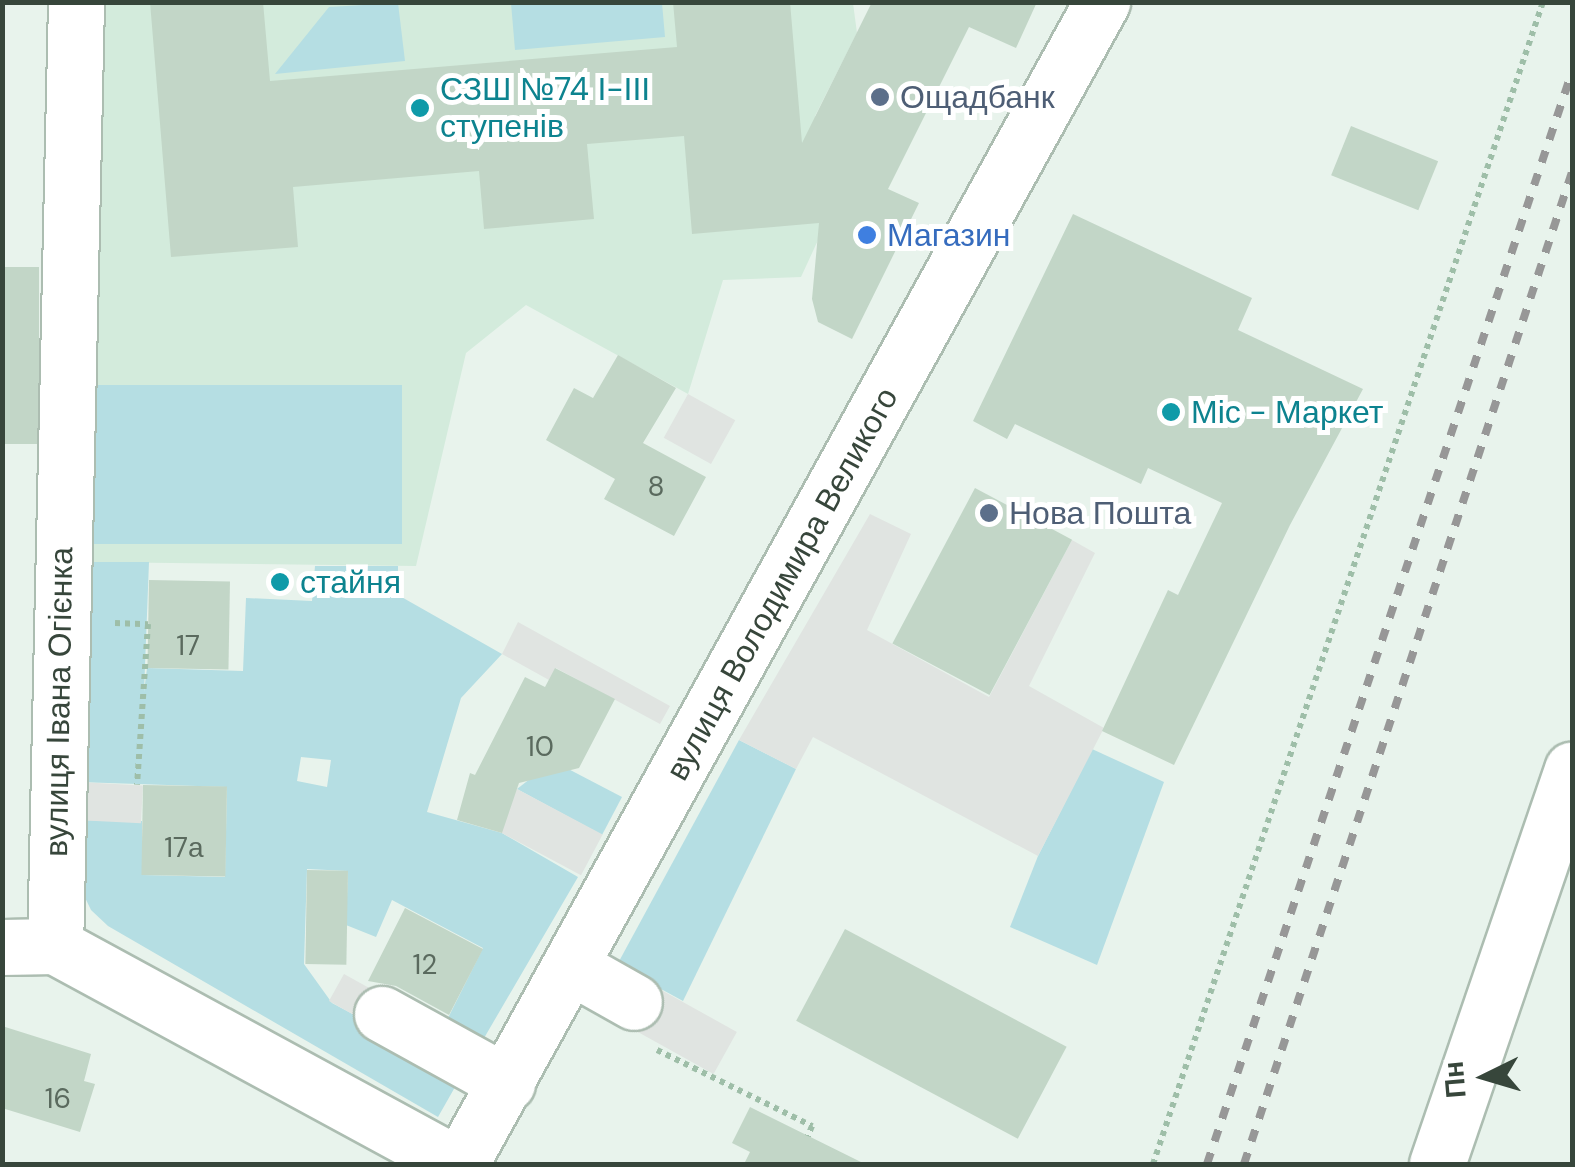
<!DOCTYPE html>
<meta charset="utf-8">
<style>
body{margin:0}
#map{position:relative;width:1575px;height:1167px;overflow:hidden;background:#e8f3ec;font-family:"DM Sans",sans-serif}
div>[style]{position:absolute}
.education>*{inset:0;background:#d3ebdc}
.green>*{inset:0;background:#b5dee3;transform-origin:0 0}
.parking>*{inset:0;background:#e0e4e1;transform-origin:0 0}
.building>*{inset:0;background:#c2d6c7;transform-origin:0 0}
.path>*{height:6px;margin-top:-3px;transform-origin:0;background:repeating-linear-gradient(90deg,#9ebea8 0 5px,transparent 0 10px)}
.roads{filter:drop-shadow(2px 0 #acbdb1) drop-shadow(-2px 0 #acbdb1) drop-shadow(0 2px #acbdb1) drop-shadow(0 -2px #acbdb1)}
.minor>*{height:55px;margin:-27.5px;padding:0 27.5px;transform-origin:27.5px;border-radius:27.5px;background:#fff}
.rail>*{height:8px;margin-top:-4px;transform-origin:0;background:repeating-linear-gradient(90deg,#979797 0 12px,transparent 0 24px)}
.dots>*{width:28px;height:28px;translate:-50% -50%;box-sizing:border-box;border:5px solid #fff;border-radius:50%}
span{translate:-50% -50%;white-space:nowrap;text-align:center;line-height:1.15;-webkit-text-stroke:10px #fff;paint-order:stroke}
.number-label{font-size:28px;color:#5a6a5e}
.number-label span{-webkit-text-stroke-width:0}
.culture-label{font-size:32px;color:#0d838f}
.left{translate:0 -50%;text-align:left}
.service-label{font-size:32px;color:#4e5e75}
.shop-label{font-size:32px;color:#366cbe}
.street-label{font-size:32px;color:#37463b}
.frame{position:absolute;inset:0;border:5px solid #37463b;pointer-events:none}
.north{position:absolute;left:1435px;top:1027px;width:100px;height:100px;-webkit-text-stroke:8px #fff;paint-order:stroke;rotate:265deg;font-size:28px;font-weight:700;line-height:40px;text-align:center;color:#37463b}
.north::after{content:'';display:block;margin:auto;width:35px;height:45px;background:#37463b;clip-path:polygon(50% 0,100% 100%,50% 72%,0 100%)}
</style>
<div id="map">
<div class="education">
<div style="clip-path:polygon(92px 3px,853px 3px,857px 33px,815px 116px,850px 171px,801px 277px,723px 280px,688px 394px,526px 305px,466px 353px,416px 566px,87px 562px)"></div>
</div>
<div class="green">
<div style="clip-path:polygon(398px 3px,405px 61px,275px 74px,329px 7px)"></div>
<div style="clip-path:polygon(511px 3px,662px 3px,665px 37px,515px 50px)"></div>
<div style="left:91px;top:385px;width:311px;height:159px"></div>
<div style="clip-path:polygon(evenodd,87px 562px,149px 562px,144px 692px,147px 668px,243px 671px,246px 598px,312px 601px,315px 566px,398px 566px,398px 595px,502px 654px,461px 698px,427px 812px,502px 833px,578px 877px,480px 1045px,446px 1022px,483px 948px,392px 900px,376px 937px,346px 925px,348px 871px,307px 869px,304px 964px,332px 1003px,463px 1073px,438px 1117px,108px 926px,91px 910px,77px 881px,76px 820px,142px 821px,142px 875px,225px 877px,227px 787px,78px 782px,87px 562px,301px 757px,331px 760px,327px 787px,297px 781px,301px 757px)"></div>
<div style="clip-path:polygon(739px 740px,796px 769px,683px 1001px,617px 965px)"></div>
<div style="clip-path:polygon(1092px 749px,1164px 782px,1097px 965px,1010px 927px,1038px 856px)"></div>
<div style="clip-path:polygon(553px 761px,622px 797px,602px 835px,517px 789px)"></div>
</div>
<div class="parking">
<div style="left:688px;top:394px;width:54px;height:50px;rotate:29deg"></div>
<div style="clip-path:polygon(870px 514px,911px 534px,867px 630px,989px 697px,1072px 540px,1095px 553px,1029px 686px,1104px 728px,1038px 856px,813px 737px,796px 769px,739px 740px)"></div>
<div style="clip-path:polygon(518px 622px,670px 706px,660px 724px,556px 668px,549px 680px,502px 654px)"></div>
<div style="left:78px;top:782px;width:65px;height:38px;rotate:3deg"></div>
<div style="left:517px;top:789px;width:97px;height:46px;rotate:28deg"></div>
<div style="left:344px;top:974px;width:53px;height:31px;rotate:29deg"></div>
<div style="left:645px;top:981px;width:105px;height:48px;rotate:29deg"></div>
</div>
<div class="building">
<div style="clip-path:polygon(150px 2px,263px 2px,270px 81px,677px 47px,673px 2px,790px 2px,802px 143px,872px 2px,1037px 2px,1016px 48px,969px 27px,888px 189px,919px 203px,852px 339px,818px 322px,812px 299px,819px 223px,692px 234px,684px 136px,587px 144px,594px 219px,484px 229px,479px 171px,293px 187px,298px 247px,171px 257px)"></div>
<div style="left:1351px;top:126px;width:94px;height:53px;rotate:22deg"></div>
<div style="clip-path:polygon(1073px 214px,1252px 298px,1238px 330px,1363px 389px,1290px 525px,1174px 765px,1102px 731px,1168px 590px,1178px 595px,1222px 503px,1148px 468px,1141px 484px,1015px 424px,1007px 439px,973px 421px)"></div>
<div style="left:2px;top:267px;width:37px;height:177px"></div>
<div style="clip-path:polygon(618px 355px,676px 388px,643px 443px,706px 477px,674px 536px,604px 499px,615px 479px,546px 440px,574px 388px,593px 398px)"></div>
<div style="left:975px;top:488px;width:110px;height:176px;rotate:28deg"></div>
<div style="left:149px;top:580px;width:81px;height:88px;rotate:1deg"></div>
<div style="clip-path:polygon(555px 668px,615px 699px,579px 768px,519px 783px,502px 833px,457px 820px,470px 773px,475px 775px,525px 677px,545px 687px)"></div>
<div style="left:143px;top:785px;width:84px;height:90px;rotate:1deg"></div>
<div style="left:307px;top:870px;width:41px;height:94px;rotate:1deg"></div>
<div style="clip-path:polygon(405px 908px,483px 949px,449px 1015px,396px 986px,368px 981px)"></div>
<div style="left:845px;top:929px;width:251px;height:104px;rotate:28deg"></div>
<div style="clip-path:polygon(2px 1026px,91px 1054px,84px 1081px,95px 1084px,80px 1132px,2px 1108px)"></div>
<div style="clip-path:polygon(750px 1107px,865px 1164px,744px 1164px,750px 1152px,732px 1143px)"></div>
</div>
<div class="path">
<div style="left:115px;top:623px;width:33px;rotate:2deg"></div>
<div style="left:148px;top:624px;width:161px;rotate:93.9deg"></div>
<div style="left:657px;top:1050px;width:173px;rotate:26.1deg"></div>
<div style="left:812px;top:1126px;width:11px;rotate:112deg"></div>
<div style="left:1153px;top:1164px;width:1226px;rotate:-71.45deg"></div>
</div>
<div class="roads">
<div class="minor">
<div style="left:76px;top:2px;width:944px;rotate:91.27deg"></div>
<div style="left:55px;top:946px;width:456px;rotate:28.5deg"></div>
<div style="left:2px;top:947px;width:53px;rotate:-1.1deg"></div>
<div style="left:572px;top:967px;width:71px;rotate:29.4deg"></div>
<div style="left:382px;top:1014px;width:143px;rotate:28.9deg"></div>
<div style="left:460px;top:1164px;width:1328px;rotate:-61.08deg"></div>
<div style="left:1437px;top:1164px;width:417px;rotate:-71.1deg"></div>
</div>
</div>
<div class="rail">
<div style="left:1207px;top:1164px;width:1151px;rotate:-71.52deg"></div>
<div style="left:1244px;top:1164px;width:1045px;rotate:-71.7deg"></div>
</div>
<div class="dots">
<div style="left:880px;top:97px;background:#5c6f8a"></div>
<div style="left:420px;top:108px;background:#0f9aa8"></div>
<div style="left:867px;top:235px;background:#3f7fe0"></div>
<div style="left:1171px;top:412px;background:#0f9aa8"></div>
<div style="left:989px;top:513px;background:#5c6f8a"></div>
<div style="left:280px;top:582px;background:#0f9aa8"></div>
</div>
<div class="number-label">
<span style="left:656px;top:487px">8</span>
<span style="left:188px;top:646px">17</span>
<span style="left:540px;top:747px">10</span>
<span style="left:184px;top:848px">17а</span>
<span style="left:425px;top:965px">12</span>
<span style="left:58px;top:1099px">16</span>
</div>
<div class="culture-label">
<span class="left" style="left:440px;top:108px">СЗШ №74 І-ІІІ<br>ступенів</span>
<span class="left" style="left:1191px;top:412px">Міс - Маркет</span>
<span class="left" style="left:300px;top:582px">стайня</span>
</div>
<div class="service-label">
<span class="left" style="left:900px;top:97px">Ощадбанк</span>
<span class="left" style="left:1009px;top:513px">Нова Пошта</span>
</div>
<div class="shop-label">
<span class="left" style="left:887px;top:235px">Магазин</span>
</div>
<div class="street-label">
<span style="left:782px;top:584px;rotate:-61deg">вулиця Володимира Великого</span>
<span style="left:59px;top:702px;rotate:-89deg">вулиця Івана Огієнка</span>
</div>
<div class="frame"></div>
<div class="north">Пн</div>
</div>
